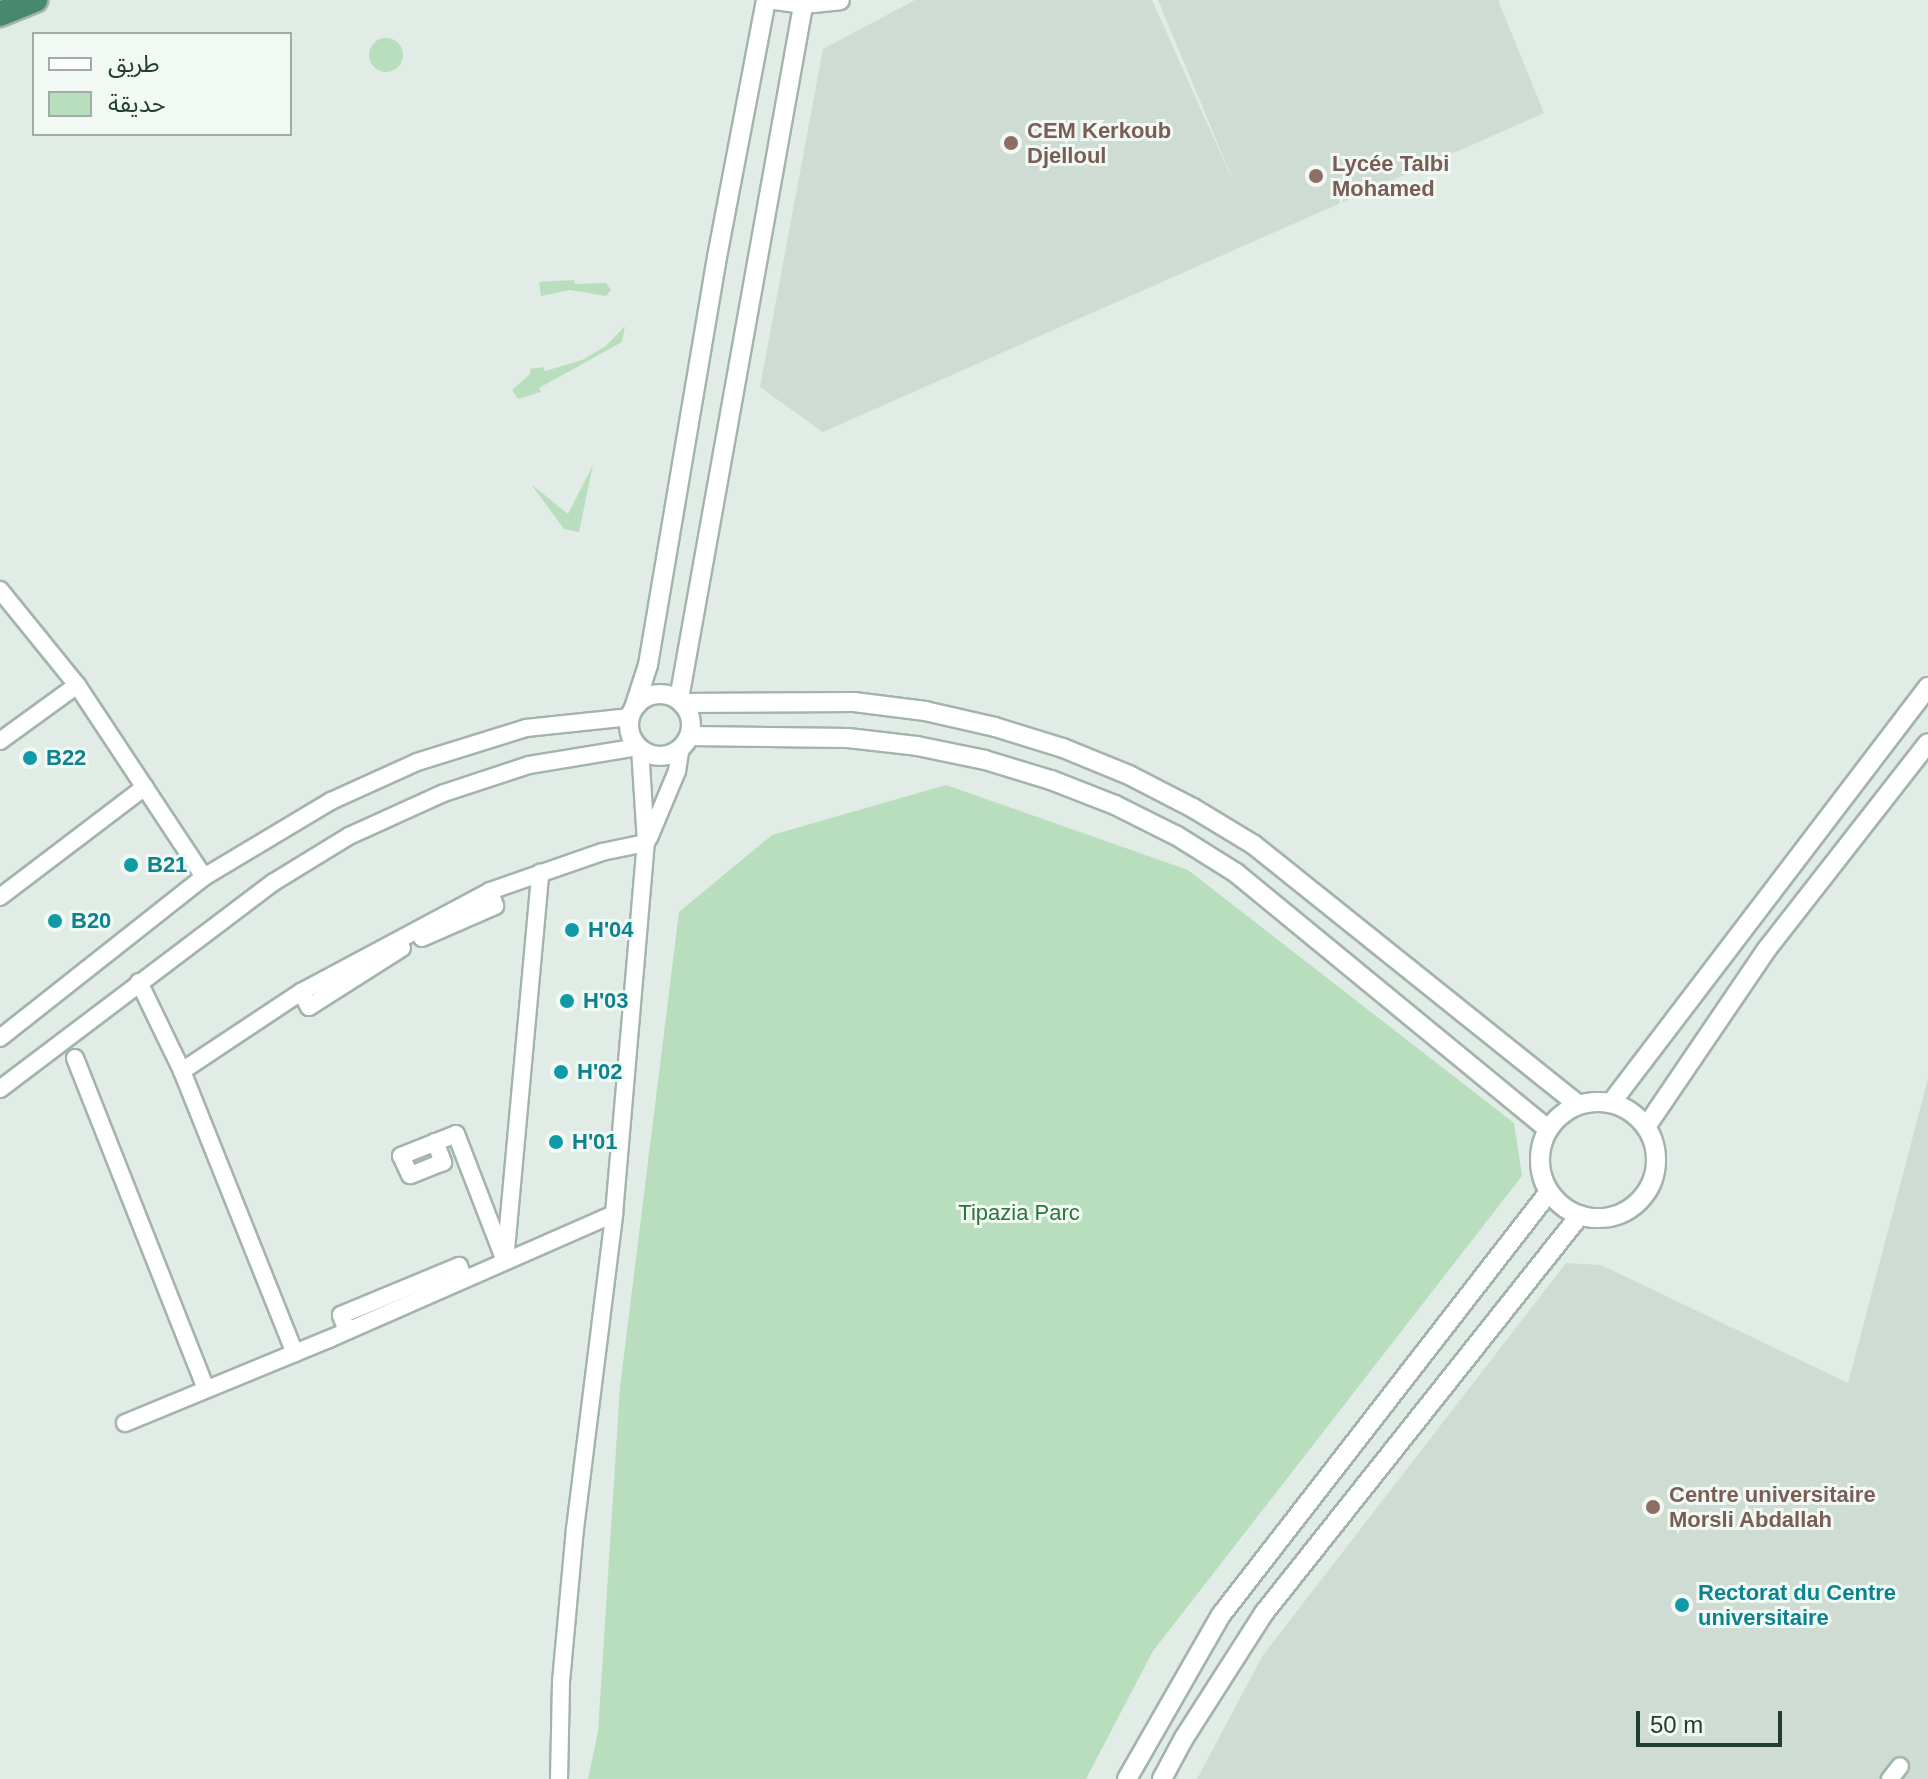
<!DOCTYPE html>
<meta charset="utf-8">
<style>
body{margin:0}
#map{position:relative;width:1928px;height:1779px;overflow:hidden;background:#e1ece6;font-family:Helvetica,"Noto Sans Arabic",sans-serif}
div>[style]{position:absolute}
.built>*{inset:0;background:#cfdcd4}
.green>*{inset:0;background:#b9debd}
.round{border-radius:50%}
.roads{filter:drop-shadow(2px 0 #a3b4ac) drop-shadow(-2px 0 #a3b4ac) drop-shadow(0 2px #a3b4ac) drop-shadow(0 -2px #a3b4ac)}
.minor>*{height:16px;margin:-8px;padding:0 8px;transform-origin:8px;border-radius:8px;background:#fff}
.tertiary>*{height:18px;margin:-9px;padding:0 9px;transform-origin:9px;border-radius:9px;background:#fff}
.tertiary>.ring{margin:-9px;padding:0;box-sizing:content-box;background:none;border:18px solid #fff;border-radius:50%}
.trunk>*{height:24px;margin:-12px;padding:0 12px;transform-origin:12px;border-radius:12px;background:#478870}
.dots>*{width:22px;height:22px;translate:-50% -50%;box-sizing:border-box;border:4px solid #f2f9f4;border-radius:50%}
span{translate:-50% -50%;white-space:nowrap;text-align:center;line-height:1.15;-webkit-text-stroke:6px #f2f9f4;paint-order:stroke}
.education-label{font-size:22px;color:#785e54;font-weight:700}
.left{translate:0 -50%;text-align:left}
.culture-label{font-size:22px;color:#0d838f;font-weight:700}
.park-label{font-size:22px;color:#29763b}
.legend{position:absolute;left:32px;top:32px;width:260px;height:104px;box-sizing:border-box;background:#f2f9f4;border:2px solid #9eaea6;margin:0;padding:10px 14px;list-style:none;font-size:24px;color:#203e32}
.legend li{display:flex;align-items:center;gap:16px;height:40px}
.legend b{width:40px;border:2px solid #9eaea6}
.scale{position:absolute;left:1636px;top:1711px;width:146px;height:36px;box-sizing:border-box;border:4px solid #203e32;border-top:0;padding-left:10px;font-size:24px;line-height:28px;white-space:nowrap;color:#203e32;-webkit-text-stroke:6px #f2f9f4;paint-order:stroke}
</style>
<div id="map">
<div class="built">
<div style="clip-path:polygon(915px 0,1152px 0,1237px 190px,1158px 0,1498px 0,1544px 113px,823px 432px,760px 387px,823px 49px)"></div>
<div style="clip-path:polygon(1928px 1079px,1928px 1779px,1197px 1779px,1263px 1655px,1566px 1263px,1601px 1265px,1848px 1383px)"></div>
</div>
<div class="green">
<div class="round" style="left:369px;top:38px;width:34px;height:34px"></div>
<div style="clip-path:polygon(574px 280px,575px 284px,606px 283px,611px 290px,606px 296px,570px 290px,541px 296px,539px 282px)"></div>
<div style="clip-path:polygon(625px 326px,622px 342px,539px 388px,541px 392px,518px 399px,512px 390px,530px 374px,530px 369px,543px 367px,545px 371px,582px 360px,606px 346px)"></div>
<div style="clip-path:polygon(593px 465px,579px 532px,564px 529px,531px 484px,568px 514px)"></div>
<div style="clip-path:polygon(946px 785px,1188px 870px,1514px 1123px,1522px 1176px,1153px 1651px,1086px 1779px,588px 1779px,598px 1732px,620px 1387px,679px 912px,772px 835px)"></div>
</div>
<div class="roads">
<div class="minor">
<div style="left:0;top:590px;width:122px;rotate:51deg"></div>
<div style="left:77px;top:685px;width:230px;rotate:56.5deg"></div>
<div style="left:0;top:741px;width:95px;rotate:-36deg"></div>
<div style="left:649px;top:838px;width:73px;rotate:-67.3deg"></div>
<div style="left:677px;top:771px;width:24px;rotate:-81deg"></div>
<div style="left:0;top:897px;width:182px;rotate:-37.2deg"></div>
<div style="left:422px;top:938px;width:80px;rotate:-23.7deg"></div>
<div style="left:495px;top:906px;width:16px;rotate:-108deg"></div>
<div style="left:139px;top:982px;width:99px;rotate:64.2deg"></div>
<div style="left:182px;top:1071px;width:304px;rotate:68.2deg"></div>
<div style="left:301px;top:992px;width:17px;rotate:62deg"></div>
<div style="left:309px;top:1007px;width:110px;rotate:-32.4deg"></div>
<div style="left:0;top:1038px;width:260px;rotate:-38.3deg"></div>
<div style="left:204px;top:877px;width:148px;rotate:-30.9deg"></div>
<div style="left:331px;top:801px;width:94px;rotate:-24.4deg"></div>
<div style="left:417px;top:762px;width:114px;rotate:-17.3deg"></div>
<div style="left:526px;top:728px;width:105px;rotate:-6deg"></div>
<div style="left:75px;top:1058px;width:356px;rotate:68.4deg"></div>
<div style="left:182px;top:1071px;width:143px;rotate:-33.6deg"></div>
<div style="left:301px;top:992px;width:214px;rotate:-28.1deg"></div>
<div style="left:490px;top:891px;width:119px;rotate:-19.2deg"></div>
<div style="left:602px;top:852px;width:45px;rotate:-11.6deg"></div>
<div style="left:0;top:1089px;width:343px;rotate:-37.1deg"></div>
<div style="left:274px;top:882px;width:88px;rotate:-31.5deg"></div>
<div style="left:349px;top:836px;width:104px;rotate:-24.4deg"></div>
<div style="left:444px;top:793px;width:89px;rotate:-18.2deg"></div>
<div style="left:529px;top:765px;width:110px;rotate:-9.4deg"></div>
<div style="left:435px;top:1142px;width:22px;rotate:68deg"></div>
<div style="left:443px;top:1162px;width:35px;rotate:158deg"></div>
<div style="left:410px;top:1175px;width:21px;rotate:-115deg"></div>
<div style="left:401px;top:1156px;width:59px;rotate:-21.8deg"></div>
<div style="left:456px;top:1134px;width:136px;rotate:68.9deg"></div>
<div style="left:505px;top:1261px;width:390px;rotate:-84.8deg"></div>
<div style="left:347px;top:1331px;width:17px;rotate:-111deg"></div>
<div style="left:341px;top:1315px;width:128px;rotate:-22.6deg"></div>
<div style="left:459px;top:1266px;width:14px;rotate:69deg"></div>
<div style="left:125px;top:1423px;width:221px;rotate:-22.4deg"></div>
<div style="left:329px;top:1339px;width:311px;rotate:-23.7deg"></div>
<div style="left:559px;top:1779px;width:97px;rotate:-88.8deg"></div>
<div style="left:561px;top:1682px;width:154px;rotate:-84.8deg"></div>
<div style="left:575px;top:1529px;width:317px;rotate:-82.9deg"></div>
<div style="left:614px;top:1214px;width:372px;rotate:-85.1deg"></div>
<div style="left:646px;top:843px;width:95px;rotate:-93.6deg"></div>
<div style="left:1890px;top:1779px;width:16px;rotate:-52deg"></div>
</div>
<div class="tertiary">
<div style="left:775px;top:0;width:29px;rotate:8deg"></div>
<div style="left:804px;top:4px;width:36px;rotate:-6deg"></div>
<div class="ring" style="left:629px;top:694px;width:44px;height:44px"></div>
<div style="left:679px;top:699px;width:710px;rotate:-79.86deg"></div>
<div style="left:682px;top:703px;width:172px;rotate:-0.3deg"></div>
<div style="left:854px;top:702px;width:72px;rotate:7.2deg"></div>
<div style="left:925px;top:711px;width:72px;rotate:12.9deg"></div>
<div style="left:995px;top:727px;width:71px;rotate:17.2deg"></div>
<div style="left:1063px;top:748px;width:71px;rotate:22.2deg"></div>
<div style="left:1129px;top:775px;width:72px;rotate:27.3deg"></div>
<div style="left:1193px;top:808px;width:71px;rotate:31.2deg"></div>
<div style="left:1254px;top:845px;width:415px;rotate:38.7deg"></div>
<div style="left:634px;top:708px;width:45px;rotate:-72deg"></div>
<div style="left:648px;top:665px;width:414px;rotate:-80.4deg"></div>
<div style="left:717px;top:257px;width:262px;rotate:-79.2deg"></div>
<div style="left:689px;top:736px;width:159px;rotate:0.7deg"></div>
<div style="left:848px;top:738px;width:69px;rotate:6.6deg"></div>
<div style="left:917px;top:746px;width:69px;rotate:11.6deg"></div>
<div style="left:985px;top:760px;width:69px;rotate:16.9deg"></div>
<div style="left:1051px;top:780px;width:69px;rotate:21.3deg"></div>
<div style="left:1115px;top:805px;width:69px;rotate:26.6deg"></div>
<div style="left:1177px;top:836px;width:70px;rotate:32.1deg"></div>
<div style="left:1236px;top:873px;width:404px;rotate:39.4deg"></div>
<div class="ring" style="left:1540px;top:1102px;width:98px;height:98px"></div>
<div style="left:1611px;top:1103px;width:523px;rotate:-52.69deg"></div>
<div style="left:1646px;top:1127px;width:215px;rotate:-55.8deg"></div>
<div style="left:1767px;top:949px;width:261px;rotate:-52deg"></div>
<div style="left:1127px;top:1779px;width:189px;rotate:-60.2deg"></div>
<div style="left:1221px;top:1615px;width:535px;rotate:-52.21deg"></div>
<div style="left:1162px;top:1779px;width:47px;rotate:-61.8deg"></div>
<div style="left:1184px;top:1738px;width:148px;rotate:-57.4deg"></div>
<div style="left:1264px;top:1613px;width:508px;rotate:-51.55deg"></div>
</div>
<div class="trunk">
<div style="left:0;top:14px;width:38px;rotate:-22deg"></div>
</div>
</div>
<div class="dots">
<div style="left:1011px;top:143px;background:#8d6e63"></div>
<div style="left:1316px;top:176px;background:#8d6e63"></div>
<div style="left:30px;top:758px;background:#0f9aa8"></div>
<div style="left:131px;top:865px;background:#0f9aa8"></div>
<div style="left:55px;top:921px;background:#0f9aa8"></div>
<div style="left:572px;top:930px;background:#0f9aa8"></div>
<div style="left:567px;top:1001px;background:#0f9aa8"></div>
<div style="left:561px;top:1072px;background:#0f9aa8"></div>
<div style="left:556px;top:1142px;background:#0f9aa8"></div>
<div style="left:1653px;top:1507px;background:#8d6e63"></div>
<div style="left:1682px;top:1605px;background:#0f9aa8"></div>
</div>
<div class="education-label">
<span class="left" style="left:1027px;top:143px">CEM Kerkoub<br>Djelloul</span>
<span class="left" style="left:1332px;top:176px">Lycée Talbi<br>Mohamed</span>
<span class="left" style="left:1669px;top:1507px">Centre universitaire<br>Morsli Abdallah</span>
</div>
<div class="culture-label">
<span class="left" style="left:46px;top:758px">B22</span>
<span class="left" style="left:147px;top:865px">B21</span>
<span class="left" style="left:71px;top:921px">B20</span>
<span class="left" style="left:588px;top:930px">H'04</span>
<span class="left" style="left:583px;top:1001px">H'03</span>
<span class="left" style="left:577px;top:1072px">H'02</span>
<span class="left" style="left:572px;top:1142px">H'01</span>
<span class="left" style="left:1698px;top:1605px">Rectorat du Centre<br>universitaire</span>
</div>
<div class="park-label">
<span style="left:1019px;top:1213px">Tipazia Parc</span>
</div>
<ul class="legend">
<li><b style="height:10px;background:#fff"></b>طريق</li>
<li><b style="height:22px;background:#b9debd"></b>حديقة</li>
</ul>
<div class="scale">50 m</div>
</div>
